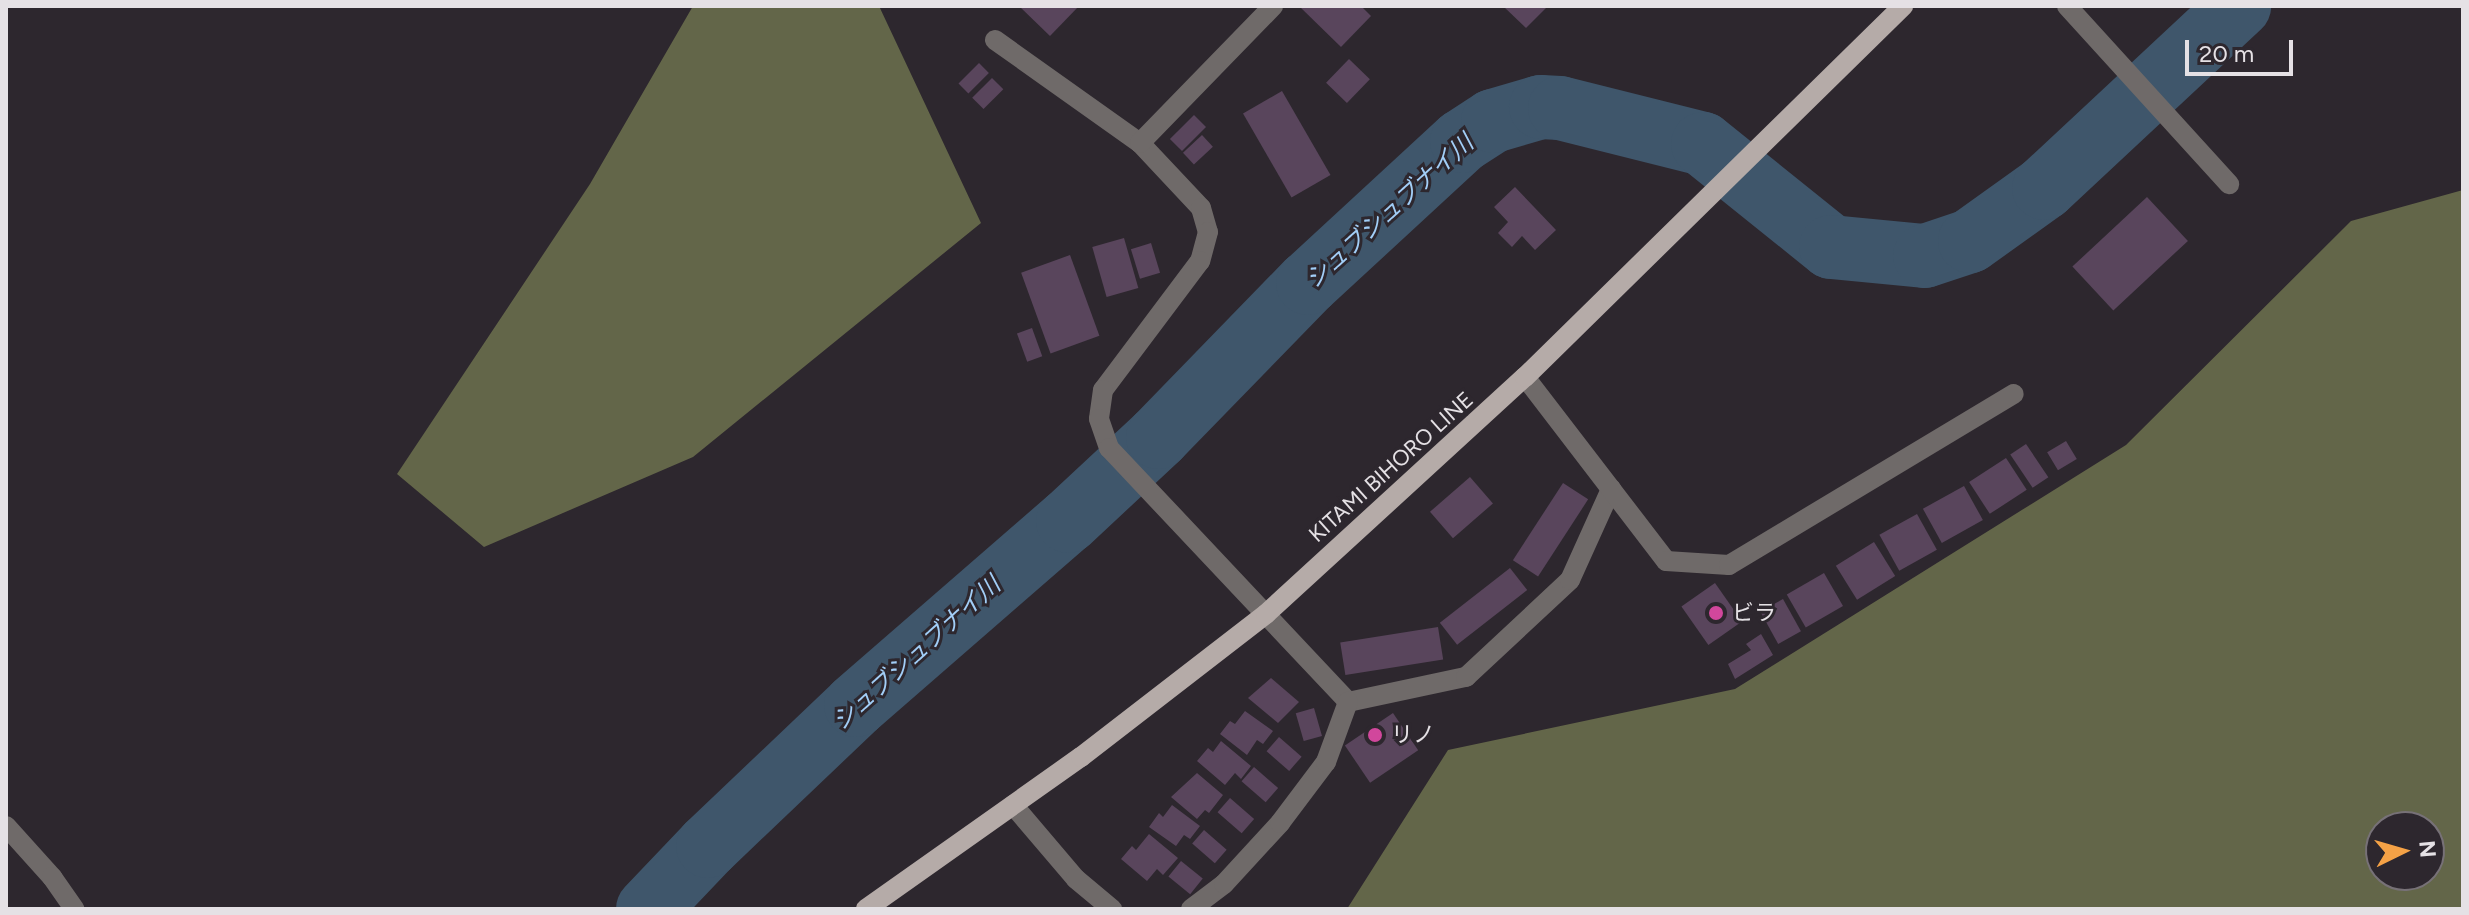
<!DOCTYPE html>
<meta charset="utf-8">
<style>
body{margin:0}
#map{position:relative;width:2469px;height:915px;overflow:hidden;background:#2d272e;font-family:Figtree,"Noto Sans JP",sans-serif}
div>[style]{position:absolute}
.forest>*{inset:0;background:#636649}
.river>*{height:64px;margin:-32px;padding:0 32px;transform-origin:32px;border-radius:32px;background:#3f566b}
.building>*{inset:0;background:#59455c;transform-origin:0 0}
.minor>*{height:20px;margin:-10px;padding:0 10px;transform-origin:10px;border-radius:10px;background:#6f6a69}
.major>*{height:20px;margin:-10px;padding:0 10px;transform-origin:10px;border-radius:10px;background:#b5aba8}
.dots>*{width:22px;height:22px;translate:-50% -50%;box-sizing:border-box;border:4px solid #2d272e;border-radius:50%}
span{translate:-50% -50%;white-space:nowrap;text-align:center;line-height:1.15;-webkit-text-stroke:6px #2d272e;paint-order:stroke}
.street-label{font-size:22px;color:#e5e1e5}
.poi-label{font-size:22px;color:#e5e1e5}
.left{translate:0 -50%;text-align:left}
.water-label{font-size:24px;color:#a2cef7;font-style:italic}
.frame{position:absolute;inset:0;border:8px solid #e5e1e5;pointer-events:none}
.north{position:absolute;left:2365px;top:811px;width:80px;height:80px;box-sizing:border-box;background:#2d272e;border:2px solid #777177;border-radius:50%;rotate:85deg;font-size:22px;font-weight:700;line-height:32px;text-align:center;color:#e5e1e5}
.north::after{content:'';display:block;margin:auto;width:28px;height:36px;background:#f5a246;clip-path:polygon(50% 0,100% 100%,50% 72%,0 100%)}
.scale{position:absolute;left:2185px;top:40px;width:108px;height:36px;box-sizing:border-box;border:4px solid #e5e1e5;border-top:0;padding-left:10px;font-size:24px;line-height:28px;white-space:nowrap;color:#e5e1e5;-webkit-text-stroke:6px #2d272e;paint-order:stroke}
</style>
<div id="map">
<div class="forest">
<div style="clip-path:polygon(693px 6px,879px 6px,981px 223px,693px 457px,484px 547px,397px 474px,590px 184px)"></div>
<div style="clip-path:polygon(evenodd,2463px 190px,2463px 909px,1347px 909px,1448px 750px,1735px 689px,2126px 445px,2351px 221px,2463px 190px,2381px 827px,2429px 827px,2429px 875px,2381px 875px,2381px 827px)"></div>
</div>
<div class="river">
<div style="left:648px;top:909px;width:87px;rotate:-46.4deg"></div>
<div style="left:708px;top:846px;width:204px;rotate:-43.6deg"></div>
<div style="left:856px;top:705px;width:281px;rotate:-41deg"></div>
<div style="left:1068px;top:521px;width:123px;rotate:-43deg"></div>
<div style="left:1158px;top:437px;width:215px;rotate:-45.8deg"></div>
<div style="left:1308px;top:283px;width:209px;rotate:-42.7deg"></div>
<div style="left:1462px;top:141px;width:37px;rotate:-33deg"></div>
<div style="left:1493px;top:121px;width:50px;rotate:-16.3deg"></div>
<div style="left:1541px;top:107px;width:19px;rotate:3deg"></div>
<div style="left:1560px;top:108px;width:147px;rotate:14.1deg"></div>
<div style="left:1703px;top:144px;width:164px;rotate:38.8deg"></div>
<div style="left:1831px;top:247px;width:94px;rotate:5.5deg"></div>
<div style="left:1925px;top:256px;width:47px;rotate:-18.4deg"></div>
<div style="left:1970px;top:241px;width:91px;rotate:-35.6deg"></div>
<div style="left:2044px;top:188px;width:267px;rotate:-43deg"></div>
</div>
<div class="building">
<div style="clip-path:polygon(1019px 6px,1079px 6px,1050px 36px)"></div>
<div style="clip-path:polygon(1299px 6px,1361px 6px,1371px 16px,1341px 47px)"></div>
<div style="clip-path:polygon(1503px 6px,1548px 6px,1526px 28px)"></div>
<div style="left:1349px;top:59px;width:29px;height:33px;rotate:44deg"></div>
<div style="left:979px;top:63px;width:14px;height:29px;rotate:45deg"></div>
<div style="left:992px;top:78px;width:16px;height:28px;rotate:45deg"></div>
<div style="left:1282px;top:91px;width:97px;height:45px;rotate:60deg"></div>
<div style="left:1194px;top:115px;width:17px;height:34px;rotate:45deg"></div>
<div style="left:1202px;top:135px;width:16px;height:26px;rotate:47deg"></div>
<div style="clip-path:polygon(1515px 187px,1556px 230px,1535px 250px,1522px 236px,1512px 247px,1498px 233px,1508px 222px,1494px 207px)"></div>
<div style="left:2147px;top:197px;width:60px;height:102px;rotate:47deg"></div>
<div style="left:1124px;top:238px;width:52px;height:33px;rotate:74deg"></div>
<div style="left:1151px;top:243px;width:31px;height:21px;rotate:73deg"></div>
<div style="left:1070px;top:255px;width:86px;height:52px;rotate:70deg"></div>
<div style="left:1032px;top:328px;width:30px;height:16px;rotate:70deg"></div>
<div style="left:2066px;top:441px;width:21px;height:22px;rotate:59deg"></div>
<div style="left:2026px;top:444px;width:40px;height:19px;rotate:56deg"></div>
<div style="left:2006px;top:458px;width:38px;height:44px;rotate:57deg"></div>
<div style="left:1470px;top:477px;width:35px;height:53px;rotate:49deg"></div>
<div style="left:1563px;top:483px;width:30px;height:92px;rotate:33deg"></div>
<div style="left:1964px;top:486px;width:39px;height:47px;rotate:61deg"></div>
<div style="left:1917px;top:514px;width:41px;height:43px;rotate:61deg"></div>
<div style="left:1874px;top:542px;width:40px;height:45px;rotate:58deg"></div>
<div style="left:1510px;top:568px;width:28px;height:89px;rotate:52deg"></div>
<div style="left:1824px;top:573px;width:38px;height:43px;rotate:60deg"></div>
<div style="left:1715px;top:583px;width:47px;height:41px;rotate:55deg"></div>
<div style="left:1783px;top:599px;width:37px;height:26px;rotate:61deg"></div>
<div style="left:1438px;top:627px;width:33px;height:99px;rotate:81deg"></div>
<div style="clip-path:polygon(1761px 634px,1773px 655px,1735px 679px,1728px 664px,1751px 650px,1746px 644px)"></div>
<div style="clip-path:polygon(1271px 678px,1299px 702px,1278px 723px,1248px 698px)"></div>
<div style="left:1314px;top:708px;width:29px;height:19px;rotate:74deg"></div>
<div style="clip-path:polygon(1245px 711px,1273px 731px,1263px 744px,1257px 740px,1247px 755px,1220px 734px,1230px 721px,1235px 724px)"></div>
<div style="left:1393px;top:713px;width:45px;height:58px;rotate:56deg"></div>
<div style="left:1279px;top:737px;width:30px;height:19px;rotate:41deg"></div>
<div style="clip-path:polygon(1221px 741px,1251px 766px,1241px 779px,1235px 773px,1225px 785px,1197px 761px,1208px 748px,1213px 752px)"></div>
<div style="left:1254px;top:767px;width:32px;height:19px;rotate:41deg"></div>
<div style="clip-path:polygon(1197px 773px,1223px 795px,1209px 813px,1205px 810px,1197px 819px,1171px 797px)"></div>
<div style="left:1230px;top:798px;width:32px;height:19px;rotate:41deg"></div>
<div style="clip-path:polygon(1172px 805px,1200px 826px,1190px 839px,1184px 835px,1176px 846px,1149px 827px,1159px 813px,1163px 817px)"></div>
<div style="left:1204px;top:830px;width:30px;height:18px;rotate:41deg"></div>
<div style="clip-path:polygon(1149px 834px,1178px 858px,1163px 875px,1157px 869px,1147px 881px,1121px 859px,1132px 846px,1136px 850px)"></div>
<div style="left:1181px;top:861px;width:28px;height:20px;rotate:39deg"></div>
</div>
<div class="minor">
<div style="left:2067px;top:6px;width:241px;rotate:47.7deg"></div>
<div style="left:995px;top:40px;width:178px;rotate:35.4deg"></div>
<div style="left:1140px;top:143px;width:89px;rotate:46.8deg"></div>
<div style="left:1201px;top:208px;width:25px;rotate:74deg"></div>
<div style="left:1208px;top:232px;width:30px;rotate:105deg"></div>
<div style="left:1200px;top:261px;width:161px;rotate:126.9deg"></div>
<div style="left:1103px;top:390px;width:29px;rotate:98deg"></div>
<div style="left:1099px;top:419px;width:31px;rotate:71deg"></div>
<div style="left:1109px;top:448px;width:349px;rotate:46.7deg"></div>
<div style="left:1348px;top:702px;width:121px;rotate:-12deg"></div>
<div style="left:1466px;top:677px;width:142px;rotate:-43deg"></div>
<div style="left:1570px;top:580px;width:100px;rotate:-65.7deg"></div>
<div style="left:1140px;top:143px;width:191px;rotate:-45.8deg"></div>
<div style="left:1525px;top:377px;width:232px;rotate:52.5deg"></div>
<div style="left:1666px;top:561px;width:63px;rotate:3.6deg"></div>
<div style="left:1729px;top:565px;width:332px;rotate:-31deg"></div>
<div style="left:1013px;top:805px;width:97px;rotate:49.6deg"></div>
<div style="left:1076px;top:879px;width:47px;rotate:39.8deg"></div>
<div style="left:6px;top:826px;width:69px;rotate:48deg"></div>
<div style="left:52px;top:877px;width:39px;rotate:55deg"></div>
<div style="left:1191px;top:909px;width:41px;rotate:-37.1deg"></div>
<div style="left:1224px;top:884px;width:83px;rotate:-47.4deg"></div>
<div style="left:1280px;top:823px;width:76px;rotate:-53deg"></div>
<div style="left:1326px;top:762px;width:64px;rotate:-69.9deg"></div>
</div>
<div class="major">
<div style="left:866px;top:909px;width:263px;rotate:-35.3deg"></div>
<div style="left:1081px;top:757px;width:234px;rotate:-37.7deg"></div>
<div style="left:1266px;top:614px;width:351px;rotate:-42.5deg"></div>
<div style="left:1525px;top:377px;width:530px;rotate:-44.46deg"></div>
</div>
<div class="dots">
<div style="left:1716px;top:613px;background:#d1479c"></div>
<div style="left:1375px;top:735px;background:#d1479c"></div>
</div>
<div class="street-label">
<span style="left:1391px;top:467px;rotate:-42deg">KITAMI BIHORO LINE</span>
</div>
<div class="poi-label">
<span class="left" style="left:1732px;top:613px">ビラ</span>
<span class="left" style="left:1391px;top:735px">リノ</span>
</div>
<div class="water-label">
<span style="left:1389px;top:211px;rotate:-42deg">シュブシュブナイ川</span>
<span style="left:916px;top:653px;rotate:-42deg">シュブシュブナイ川</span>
</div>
<div class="frame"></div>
<div class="north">N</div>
<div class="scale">20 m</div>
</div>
